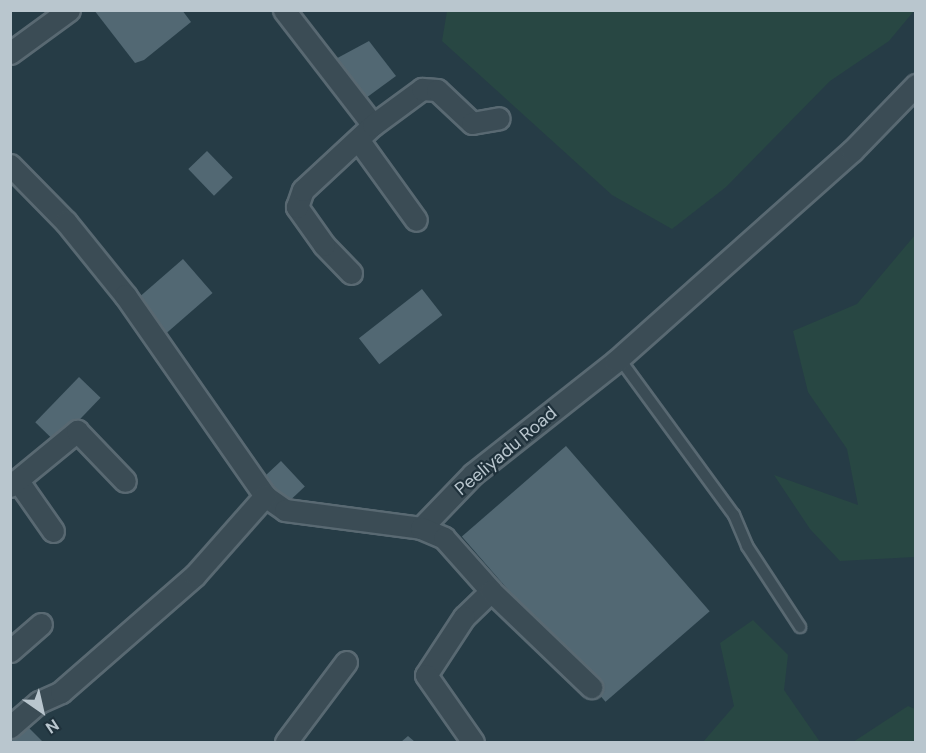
<!DOCTYPE html>
<style>
body{margin:0}
#map{position:relative;width:926px;height:753px;overflow:hidden;background:#263c46;font-family:"DM Sans",sans-serif}
div>[style]{position:absolute}
.green>*{inset:0;background:#284743}
.building>*{inset:0;background:#526873;transform-origin:0 0}
.roads{filter:drop-shadow(2px 0 #596972) drop-shadow(-2px 0 #596972) drop-shadow(0 2px #596972) drop-shadow(0 -2px #596972)}
.service>*{height:10px;margin:-5px;padding:0 5px;transform-origin:5px;border-radius:5px;background:#3b4c55}
.minor>*{height:21px;margin:-10.5px;padding:0 10.5px;transform-origin:10.5px;border-radius:10.5px;background:#3b4c55}
span{translate:-50% -50%;white-space:nowrap;text-align:center;line-height:1.15;-webkit-text-stroke:4.5px #1f313b;paint-order:stroke}
.street-label{font-size:18px;color:#b9c6ce}
.frame{position:absolute;inset:0;border:12px solid #b9c6ce;pointer-events:none}
.north{position:absolute;left:12px;top:681px;width:60px;height:60px;-webkit-text-stroke:4px #1f313b;paint-order:stroke;rotate:146deg;font-size:16px;font-weight:700;line-height:24px;text-align:center;color:#b9c6ce}
.north::after{content:'';display:block;margin:auto;width:21px;height:27px;background:#b9c6ce;clip-path:polygon(50% 0,100% 100%,50% 72%,0 100%)}
</style>
<div id="map">
<div class="green">
<div style="clip-path:polygon(447px 11px,447px 10px,914px 11px,889px 41px,830px 81px,726px 187px,672px 229px,612px 195px,442px 41px)"></div>
<div style="clip-path:polygon(915px 235px,915px 557px,840px 561px,810px 529px,774px 475px,858px 505px,847px 449px,808px 392px,793px 331px,857px 304px)"></div>
<div style="clip-path:polygon(753px 620px,788px 655px,784px 690px,820px 742px,703px 742px,734px 706px,720px 643px)"></div>
<div style="clip-path:polygon(908px 706px,915px 709px,915px 742px,853px 742px)"></div>
</div>
<div class="building">
<div style="clip-path:polygon(94px 10px,182px 10px,191px 22px,144px 60px,135px 63px)"></div>
<div style="clip-path:polygon(369px 41px,396px 76px,355px 106px,330px 62px)"></div>
<div style="left:207px;top:151px;width:37px;height:26px;rotate:46deg"></div>
<div style="left:183px;top:259px;width:45px;height:67px;rotate:49deg"></div>
<div style="left:422px;top:289px;width:33px;height:80px;rotate:52deg"></div>
<div style="left:79px;top:377px;width:30px;height:63px;rotate:44deg"></div>
<div style="left:566px;top:446px;width:219px;height:138px;rotate:49deg"></div>
<div style="left:281px;top:461px;width:35px;height:23px;rotate:47deg"></div>
<div style="clip-path:polygon(25px 724px,43px 742px,10px 742px)"></div>
<div style="clip-path:polygon(408px 736px,415px 742px,401px 742px)"></div>
</div>
<div class="roads">
<div class="service">
<div style="left:619px;top:358px;width:195px;rotate:53.8deg"></div>
<div style="left:734px;top:515px;width:34px;rotate:67deg"></div>
<div style="left:747px;top:546px;width:97px;rotate:56.8deg"></div>
</div>
<div class="minor">
<div style="left:284px;top:10px;width:145px;rotate:52.3deg"></div>
<div style="left:10px;top:53px;width:73px;rotate:-36.1deg"></div>
<div style="left:359px;top:141px;width:97px;rotate:54.2deg"></div>
<div style="left:10px;top:165px;width:80px;rotate:45.5deg"></div>
<div style="left:66px;top:222px;width:94px;rotate:51.1deg"></div>
<div style="left:125px;top:295px;width:245px;rotate:55.1deg"></div>
<div style="left:265px;top:496px;width:24px;rotate:35deg"></div>
<div style="left:285px;top:510px;width:137px;rotate:7.5deg"></div>
<div style="left:421px;top:528px;width:75px;rotate:-46.1deg"></div>
<div style="left:473px;top:474px;width:182px;rotate:-38.3deg"></div>
<div style="left:616px;top:361px;width:316px;rotate:-41.7deg"></div>
<div style="left:852px;top:151px;width:92px;rotate:-45.9deg"></div>
<div style="left:351px;top:273px;width:39px;rotate:-134deg"></div>
<div style="left:324px;top:245px;width:47px;rotate:-125.4deg"></div>
<div style="left:297px;top:207px;width:18px;rotate:-71deg"></div>
<div style="left:303px;top:190px;width:96px;rotate:-42.9deg"></div>
<div style="left:373px;top:125px;width:61px;rotate:-36.3deg"></div>
<div style="left:422px;top:89px;width:15px;rotate:4deg"></div>
<div style="left:437px;top:90px;width:48px;rotate:43.3deg"></div>
<div style="left:472px;top:123px;width:27px;rotate:-10deg"></div>
<div style="left:18px;top:481px;width:61px;rotate:55deg"></div>
<div style="left:10px;top:486px;width:87px;rotate:-39.4deg"></div>
<div style="left:77px;top:431px;width:69px;rotate:46.2deg"></div>
<div style="left:421px;top:528px;width:25px;rotate:23deg"></div>
<div style="left:444px;top:538px;width:71px;rotate:48.4deg"></div>
<div style="left:491px;top:591px;width:37px;rotate:136deg"></div>
<div style="left:464px;top:617px;width:69px;rotate:123.2deg"></div>
<div style="left:426px;top:675px;width:82px;rotate:55deg"></div>
<div style="left:491px;top:591px;width:139px;rotate:43.8deg"></div>
<div style="left:10px;top:651px;width:41px;rotate:-41.1deg"></div>
<div style="left:10px;top:727px;width:38px;rotate:-41deg"></div>
<div style="left:39px;top:702px;width:24px;rotate:-24deg"></div>
<div style="left:61px;top:692px;width:178px;rotate:-41.1deg"></div>
<div style="left:195px;top:575px;width:106px;rotate:-48.5deg"></div>
<div style="left:286px;top:742px;width:100px;rotate:-53.1deg"></div>
</div>
</div>
<div class="street-label">
<span style="left:506px;top:451px;rotate:-40deg">Peeliyadu Road</span>
</div>
<div class="frame"></div>
<div class="north">N</div>
</div>
